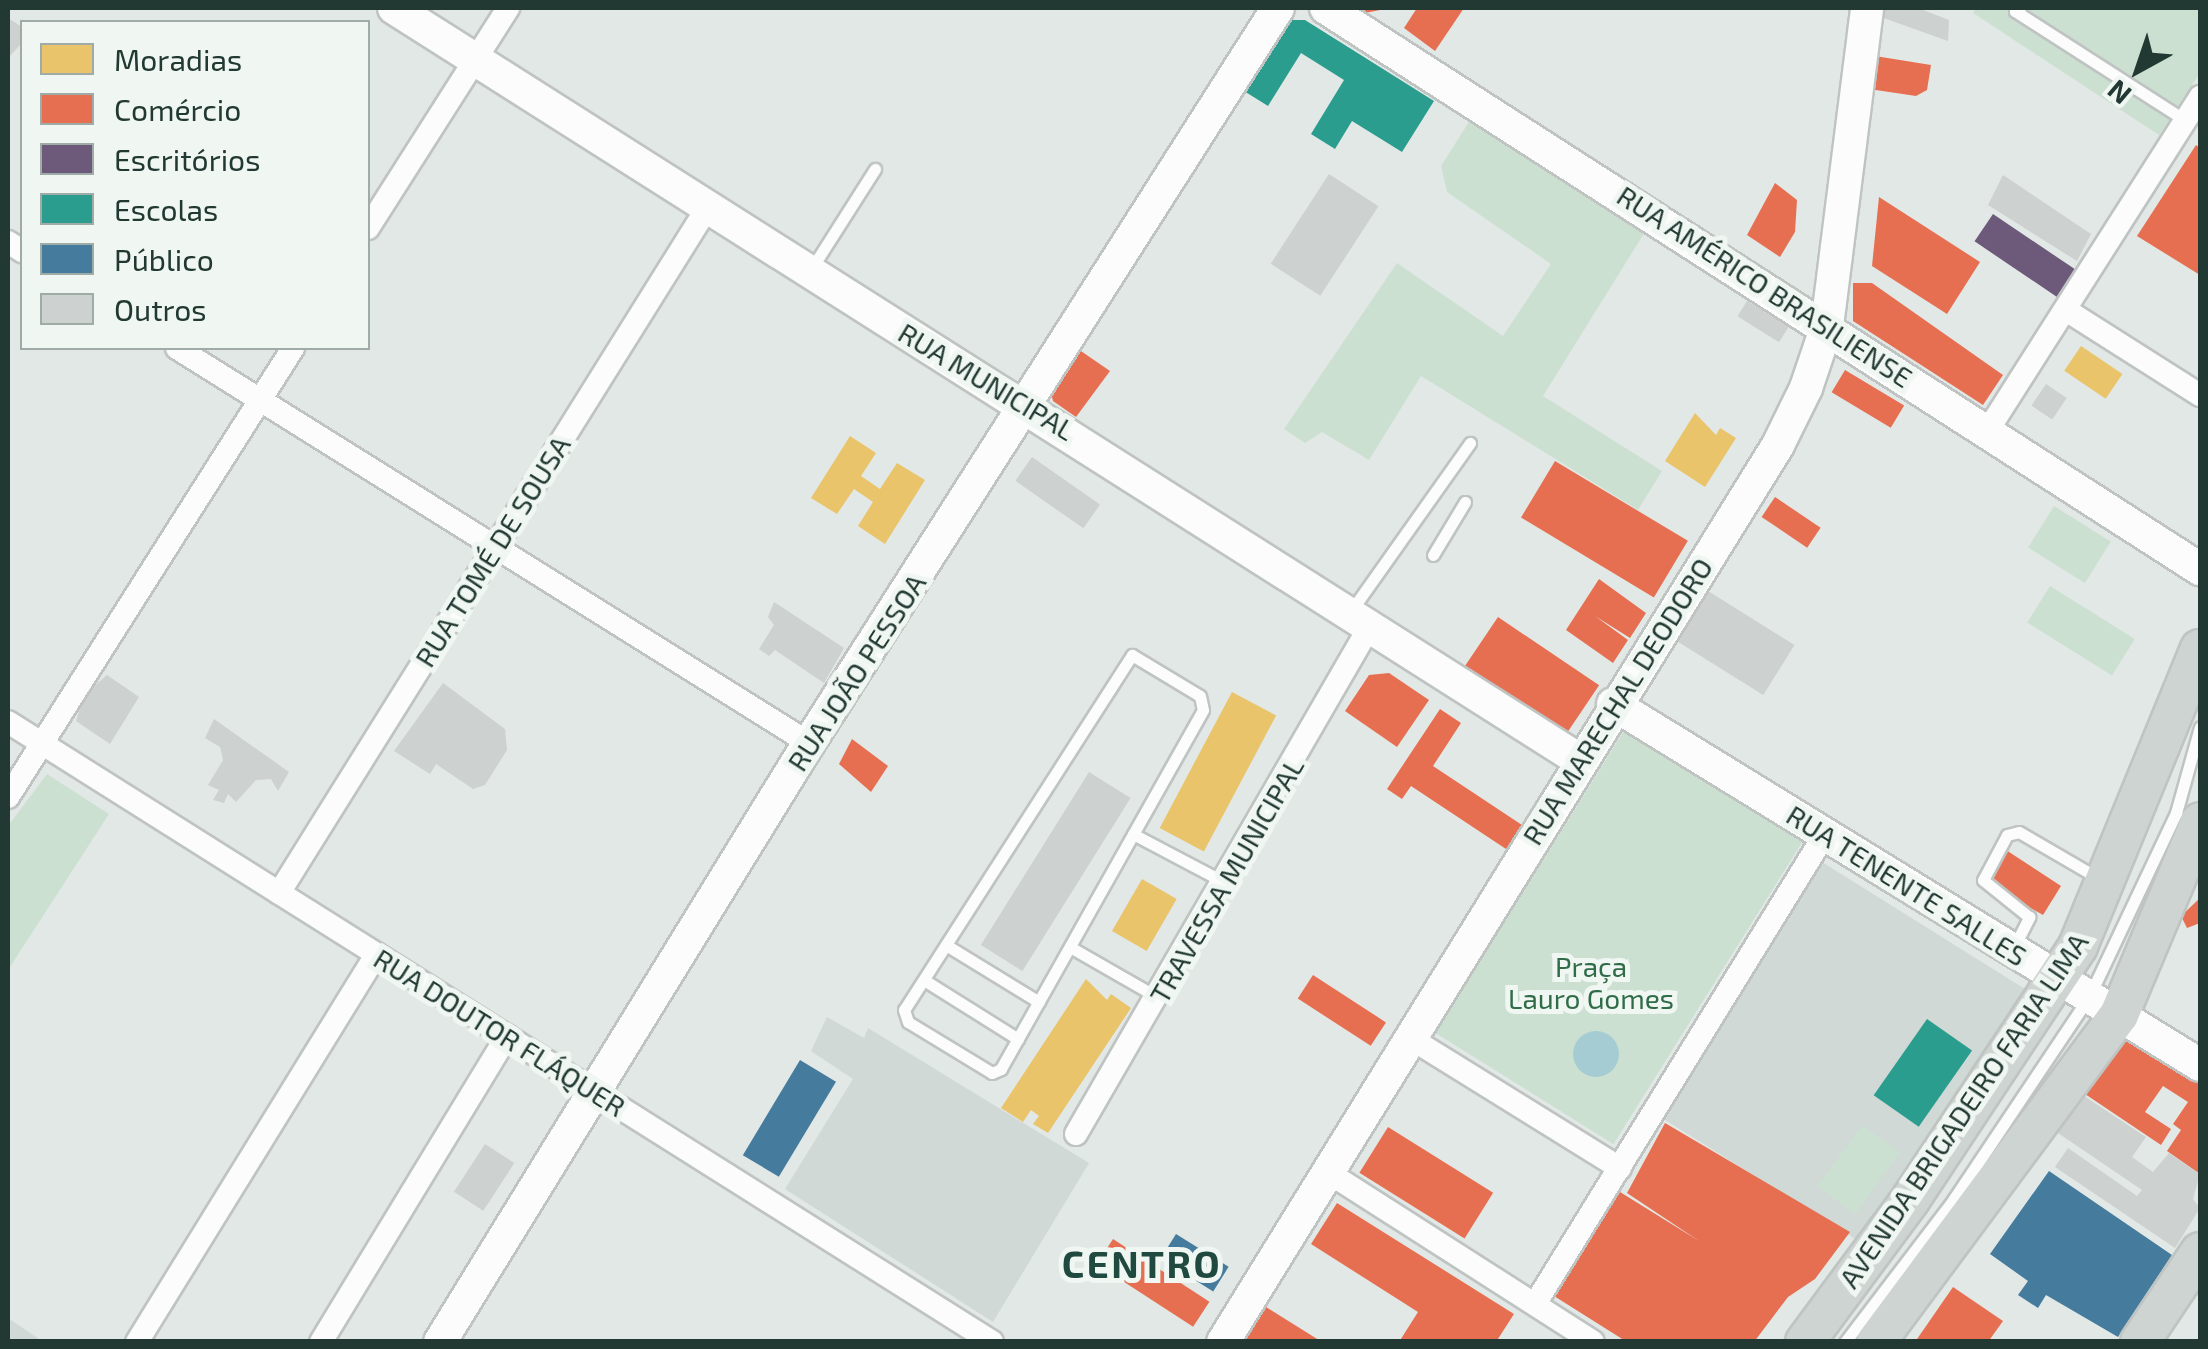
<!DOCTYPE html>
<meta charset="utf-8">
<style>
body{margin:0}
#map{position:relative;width:2208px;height:1349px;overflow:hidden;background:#e2e8e5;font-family:"Exo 2",sans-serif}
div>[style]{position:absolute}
.built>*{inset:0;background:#d0d9d5;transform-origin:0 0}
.green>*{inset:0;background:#cce0d2;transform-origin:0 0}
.water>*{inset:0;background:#a6ccd3}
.round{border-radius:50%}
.homes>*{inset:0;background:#e9c46a;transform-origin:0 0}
.shops>*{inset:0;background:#e76f51;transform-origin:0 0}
.offices>*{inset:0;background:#6d597a;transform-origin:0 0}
.schools>*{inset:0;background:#2a9d8f;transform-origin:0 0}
.public>*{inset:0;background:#457b9d;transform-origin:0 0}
.building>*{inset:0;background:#cdd1d0;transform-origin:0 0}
.roads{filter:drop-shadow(2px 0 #bfc4c2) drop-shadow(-2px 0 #bfc4c2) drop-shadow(0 2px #bfc4c2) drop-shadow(0 -2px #bfc4c2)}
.lane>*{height:11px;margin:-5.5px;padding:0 5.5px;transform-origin:5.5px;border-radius:5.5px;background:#fbfcfb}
.street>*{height:22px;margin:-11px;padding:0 11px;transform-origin:11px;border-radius:11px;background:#fbfcfb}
.secondary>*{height:32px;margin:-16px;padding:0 16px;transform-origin:16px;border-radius:16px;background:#fbfcfb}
.primary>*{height:38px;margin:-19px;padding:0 19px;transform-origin:19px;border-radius:19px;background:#ced4d2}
span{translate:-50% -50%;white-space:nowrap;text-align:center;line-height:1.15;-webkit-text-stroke:10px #f0f7f3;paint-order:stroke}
.street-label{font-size:28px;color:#223933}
.park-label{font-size:28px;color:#306c48}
.district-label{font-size:38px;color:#204940;font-weight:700;letter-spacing:2.5px}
.frame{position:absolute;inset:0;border:10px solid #223933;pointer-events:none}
.legend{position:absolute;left:20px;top:20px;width:350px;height:330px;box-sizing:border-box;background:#f0f7f3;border:2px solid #9eaba6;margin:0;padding:12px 18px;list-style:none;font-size:30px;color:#223933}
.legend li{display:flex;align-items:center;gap:20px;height:50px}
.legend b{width:50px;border:2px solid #9eaba6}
.north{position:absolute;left:2088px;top:20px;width:100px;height:100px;-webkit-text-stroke:8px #f0f7f3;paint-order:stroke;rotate:220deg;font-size:28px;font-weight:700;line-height:40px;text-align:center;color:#223933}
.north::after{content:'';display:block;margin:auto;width:35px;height:45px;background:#223933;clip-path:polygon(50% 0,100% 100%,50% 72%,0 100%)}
</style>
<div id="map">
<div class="built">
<div style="left:1822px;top:862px;width:239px;height:302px;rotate:32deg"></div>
<div style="clip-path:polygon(827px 1017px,864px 1038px,868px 1028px,1089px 1163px,993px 1322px,785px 1189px,853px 1079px,811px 1051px)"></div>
<div style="clip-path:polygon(8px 1318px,42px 1341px,8px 1341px)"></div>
</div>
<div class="green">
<div style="clip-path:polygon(1976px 8px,2200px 8px,2200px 73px,2159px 135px,1973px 13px)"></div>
<div style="clip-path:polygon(1472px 117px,1648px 227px,1543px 396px,1662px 471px,1638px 510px,1421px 376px,1369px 460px,1322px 432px,1305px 443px,1284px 429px,1397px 263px,1503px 336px,1551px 264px,1447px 192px,1441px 166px)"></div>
<div style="left:2054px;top:506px;width:67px;height:49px;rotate:32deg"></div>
<div style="left:2050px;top:586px;width:100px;height:43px;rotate:32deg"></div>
<div style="left:1624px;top:731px;width:210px;height:356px;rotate:32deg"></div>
<div style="clip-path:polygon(47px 774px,109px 814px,8px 970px,8px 826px)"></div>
<div style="left:1862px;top:1125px;width:47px;height:76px;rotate:36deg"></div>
</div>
<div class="water">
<div class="round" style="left:1573px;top:1031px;width:46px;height:46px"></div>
</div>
<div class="homes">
<div style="left:2081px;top:346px;width:50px;height:30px;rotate:34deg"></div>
<div style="clip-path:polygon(1695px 413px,1716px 435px,1720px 428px,1736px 438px,1705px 487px,1665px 461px)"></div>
<div style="clip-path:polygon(850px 436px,876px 453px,861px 476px,880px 489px,897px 463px,925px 480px,885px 544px,858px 526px,873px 502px,854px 489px,837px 514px,811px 498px)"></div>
<div style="left:1232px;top:692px;width:50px;height:154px;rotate:28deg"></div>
<div style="left:1142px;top:879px;width:40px;height:60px;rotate:30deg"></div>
<div style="clip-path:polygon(1086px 979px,1107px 1000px,1111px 994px,1131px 1008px,1048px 1133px,1033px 1124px,1039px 1116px,1031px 1110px,1023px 1122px,1001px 1108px)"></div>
</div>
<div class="shops">
<div style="clip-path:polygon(1353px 8px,1385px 8px,1385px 9px,1355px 15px)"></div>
<div style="clip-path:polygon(1417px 8px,1464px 8px,1435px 51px,1404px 28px)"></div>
<div style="clip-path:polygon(1875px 56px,1931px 65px,1927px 90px,1916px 96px,1869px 89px)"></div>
<div style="clip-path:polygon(2196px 145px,2200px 148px,2200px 275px,2137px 236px)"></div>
<div style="clip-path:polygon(1775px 183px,1797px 200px,1795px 232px,1780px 257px,1747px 235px)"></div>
<div style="clip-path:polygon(1879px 197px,1980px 262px,1947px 314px,1872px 266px)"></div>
<div style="clip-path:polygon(1853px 283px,1872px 283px,2003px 375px,1983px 405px,1853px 321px)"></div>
<div style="clip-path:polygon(1078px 349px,1110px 371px,1076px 417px,1053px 401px,1050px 388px)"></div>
<div style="left:1845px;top:370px;width:69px;height:26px;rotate:31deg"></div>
<div style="left:1555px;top:461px;width:155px;height:66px;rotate:31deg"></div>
<div style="left:1775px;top:497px;width:55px;height:24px;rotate:34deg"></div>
<div style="clip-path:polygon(1599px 579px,1646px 613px,1630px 638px,1595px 616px,1628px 640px,1613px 663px,1566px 630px)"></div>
<div style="left:1498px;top:617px;width:122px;height:60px;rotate:34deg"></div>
<div style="clip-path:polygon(1389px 673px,1429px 700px,1397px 747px,1345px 711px,1369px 675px)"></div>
<div style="clip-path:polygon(1440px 709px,1461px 723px,1433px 766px,1522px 825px,1506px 849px,1411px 786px,1402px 799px,1387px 789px)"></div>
<div style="clip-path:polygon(852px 739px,888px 766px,871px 792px,839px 764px)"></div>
<div style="clip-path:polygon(2006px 850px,2061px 886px,2043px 915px,1988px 884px)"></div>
<div style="clip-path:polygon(2200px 898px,2200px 923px,2187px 928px,2181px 916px)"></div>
<div style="left:1313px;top:975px;width:87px;height:28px;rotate:33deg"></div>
<div style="clip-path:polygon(2125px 1039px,2200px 1084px,2200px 1174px,2167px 1151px,2181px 1130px,2173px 1124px,2188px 1102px,2163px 1086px,2145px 1112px,2171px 1129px,2161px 1145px,2085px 1094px)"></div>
<div style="clip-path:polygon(1665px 1123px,1850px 1232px,1815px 1279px,1788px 1297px,1754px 1342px,1627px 1342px,1554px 1296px,1620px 1192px,1699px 1241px,1627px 1193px)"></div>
<div style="left:1388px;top:1127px;width:124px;height:54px;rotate:32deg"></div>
<div style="clip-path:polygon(1337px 1203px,1514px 1314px,1496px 1342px,1399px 1342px,1418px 1312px,1311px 1244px)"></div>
<div style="left:1113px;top:1239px;width:115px;height:30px;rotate:33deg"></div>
<div style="clip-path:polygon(1953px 1287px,2003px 1321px,1988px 1342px,1915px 1342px)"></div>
<div style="clip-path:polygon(1266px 1307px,1322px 1342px,1244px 1342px)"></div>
</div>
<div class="offices">
<div style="left:1993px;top:214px;width:99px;height:33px;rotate:34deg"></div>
</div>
<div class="schools">
<div style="clip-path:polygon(1289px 20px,1305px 20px,1434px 101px,1402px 152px,1352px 121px,1335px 149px,1311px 134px,1344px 80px,1301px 53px,1268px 106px,1244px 91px)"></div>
<div style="left:1927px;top:1019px;width:55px;height:93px;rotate:35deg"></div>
</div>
<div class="public">
<div style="left:800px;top:1060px;width:42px;height:111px;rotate:31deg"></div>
<div style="clip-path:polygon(2049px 1171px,2172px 1255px,2118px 1337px,2046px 1295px,2038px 1308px,2018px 1295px,2028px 1281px,1990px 1254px)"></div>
<div style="left:1176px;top:1234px;width:62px;height:29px;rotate:32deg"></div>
</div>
<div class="building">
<div style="clip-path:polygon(1879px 8px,1918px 8px,1949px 20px,1948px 41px,1878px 16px)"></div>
<div style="clip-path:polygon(8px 18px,22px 27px,22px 43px,8px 58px)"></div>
<div style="left:1329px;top:174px;width:59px;height:107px;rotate:33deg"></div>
<div style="clip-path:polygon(2003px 175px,2091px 234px,2077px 261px,1988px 205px)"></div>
<div style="left:1747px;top:301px;width:49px;height:18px;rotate:32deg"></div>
<div style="left:2046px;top:384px;width:25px;height:26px;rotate:34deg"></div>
<div style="left:1032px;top:457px;width:83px;height:29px;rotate:35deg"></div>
<div style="left:1708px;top:591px;width:102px;height:59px;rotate:32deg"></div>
<div style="clip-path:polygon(774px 602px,844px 648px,824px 683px,775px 650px,769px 656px,759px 649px,774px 625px,768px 617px)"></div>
<div style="clip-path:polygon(107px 675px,139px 697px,110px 744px,76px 721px,85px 694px)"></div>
<div style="clip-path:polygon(443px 683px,505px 729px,507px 750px,485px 785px,473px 789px,436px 764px,430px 774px,394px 751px)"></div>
<div style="clip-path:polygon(214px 719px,289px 772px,278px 791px,271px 779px,256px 780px,236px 802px,228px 794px,224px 803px,213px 800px,219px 790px,208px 785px,223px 760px,220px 747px,205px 738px)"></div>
<div style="left:1089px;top:772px;width:49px;height:204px;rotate:32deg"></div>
<div style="clip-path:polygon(2084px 1096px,2146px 1137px,2132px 1157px,2153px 1172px,2169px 1153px,2200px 1174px,2193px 1199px,2200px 1208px,2175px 1248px,2055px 1167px,2068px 1148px,2137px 1196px,2142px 1190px,2058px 1133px)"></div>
<div style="left:485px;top:1144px;width:35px;height:57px;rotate:33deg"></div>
</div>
<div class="roads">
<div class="lane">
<div style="left:2020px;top:8px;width:6px;rotate:149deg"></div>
<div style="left:2015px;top:11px;width:202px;rotate:32.7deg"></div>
<div style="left:810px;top:271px;width:121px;rotate:-57.5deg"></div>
<div style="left:1433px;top:555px;width:62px;rotate:-58.9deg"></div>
<div style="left:1351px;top:611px;width:206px;rotate:-54.7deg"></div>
<div style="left:1132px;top:655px;width:79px;rotate:31.1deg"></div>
<div style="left:1200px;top:696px;width:14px;rotate:78deg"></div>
<div style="left:1203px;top:710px;width:412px;rotate:119.4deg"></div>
<div style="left:1001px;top:1069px;width:10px;rotate:156deg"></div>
<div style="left:992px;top:1073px;width:98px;rotate:-148.7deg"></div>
<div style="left:908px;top:1022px;width:13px;rotate:-108deg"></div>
<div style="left:904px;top:1010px;width:422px;rotate:-57.3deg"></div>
<div style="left:1133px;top:834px;width:101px;rotate:27.8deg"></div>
<div style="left:946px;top:945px;width:109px;rotate:31.5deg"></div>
<div style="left:1070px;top:947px;width:100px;rotate:29.9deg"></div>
<div style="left:2014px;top:947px;width:34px;rotate:-63deg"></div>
<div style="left:2029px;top:917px;width:59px;rotate:-141.2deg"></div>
<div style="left:1983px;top:880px;width:51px;rotate:-61.9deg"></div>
<div style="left:2007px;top:835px;width:12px;rotate:-14deg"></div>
<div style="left:2019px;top:832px;width:91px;rotate:30.2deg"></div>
<div style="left:924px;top:980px;width:111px;rotate:32.1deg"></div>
<div style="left:1845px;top:1342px;width:178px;rotate:-52.7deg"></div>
<div style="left:1953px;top:1200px;width:244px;rotate:-56.2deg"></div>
<div style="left:2089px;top:997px;width:204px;rotate:-64.7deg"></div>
<div style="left:2176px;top:813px;width:89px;rotate:-74.4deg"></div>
</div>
<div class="street">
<div style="left:368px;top:228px;width:261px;rotate:-57.5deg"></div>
<div style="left:8px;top:242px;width:17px;rotate:33deg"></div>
<div style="left:2066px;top:310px;width:159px;rotate:32.4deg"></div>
<div style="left:177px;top:348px;width:745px;rotate:32.01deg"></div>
<div style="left:1988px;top:430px;width:395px;rotate:-57.5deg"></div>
<div style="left:8px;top:722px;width:1163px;rotate:32.21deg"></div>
<div style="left:8px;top:797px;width:532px;rotate:-57.59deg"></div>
<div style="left:279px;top:893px;width:805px;rotate:-57.99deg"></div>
<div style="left:1410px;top:1038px;width:247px;rotate:31.8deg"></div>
<div style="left:1076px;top:1134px;width:589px;rotate:-59.95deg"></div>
<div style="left:1329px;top:1173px;width:313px;rotate:32.6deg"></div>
<div style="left:1535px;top:1304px;width:552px;rotate:-58.32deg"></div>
<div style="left:137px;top:1342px;width:456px;rotate:-58.3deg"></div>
<div style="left:321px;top:1342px;width:358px;rotate:-58.7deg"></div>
</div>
<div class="secondary">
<div style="left:394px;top:8px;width:1402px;rotate:32.39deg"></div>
<div style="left:1326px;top:8px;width:1039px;rotate:32.7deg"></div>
<div style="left:1613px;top:704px;width:689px;rotate:31.59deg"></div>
<div style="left:440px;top:1342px;width:704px;rotate:-58.37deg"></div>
<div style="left:809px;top:743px;width:872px;rotate:-57.46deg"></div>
<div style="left:1223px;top:1342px;width:1055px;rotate:-58.25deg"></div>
<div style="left:1778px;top:445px;width:64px;rotate:-63.8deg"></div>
<div style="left:1806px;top:388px;width:65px;rotate:-71.3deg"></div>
<div style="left:1827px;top:326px;width:321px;rotate:-82.8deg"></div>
</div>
<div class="primary">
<div style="left:1805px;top:1342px;width:177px;rotate:-53.5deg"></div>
<div style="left:1910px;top:1200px;width:305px;rotate:-56.5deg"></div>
<div style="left:2078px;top:946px;width:321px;rotate:-67.7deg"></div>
<div style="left:1876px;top:1342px;width:407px;rotate:-53.4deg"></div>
<div style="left:2119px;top:1015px;width:209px;rotate:-67.2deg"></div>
<div style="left:2140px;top:1342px;width:108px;rotate:-56.3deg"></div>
</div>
</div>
<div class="street-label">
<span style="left:1765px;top:286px;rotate:33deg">RUA AMÉRICO BRASILIENSE</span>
<span style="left:987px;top:381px;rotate:31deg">RUA MUNICIPAL</span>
<span style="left:492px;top:551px;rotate:-58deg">RUA TOMÉ DE SOUSA</span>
<span style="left:856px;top:672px;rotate:-57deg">RUA JOÃO PESSOA</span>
<span style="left:1617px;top:701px;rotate:-58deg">RUA MARECHAL DEODORO</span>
<span style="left:1226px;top:880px;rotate:-60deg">TRAVESSA MUNICIPAL</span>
<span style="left:1907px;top:885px;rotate:32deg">RUA TENENTE SALLES</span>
<span style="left:500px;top:1032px;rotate:32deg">RUA DOUTOR FLÁQUER</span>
<span style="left:1963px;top:1110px;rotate:-56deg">AVENIDA BRIGADEIRO FARIA LIMA</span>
</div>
<div class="park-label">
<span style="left:1591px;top:982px">Praça<br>Lauro Gomes</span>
</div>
<div class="district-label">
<span style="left:1142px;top:1264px">CENTRO</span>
</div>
<div class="frame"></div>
<ul class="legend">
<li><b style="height:28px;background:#e9c46a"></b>Moradias</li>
<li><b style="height:28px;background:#e76f51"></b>Comércio</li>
<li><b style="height:28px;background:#6d597a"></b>Escritórios</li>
<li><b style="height:28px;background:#2a9d8f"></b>Escolas</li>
<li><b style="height:28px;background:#457b9d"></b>Público</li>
<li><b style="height:28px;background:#cdd1d0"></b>Outros</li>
</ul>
<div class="north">N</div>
</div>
